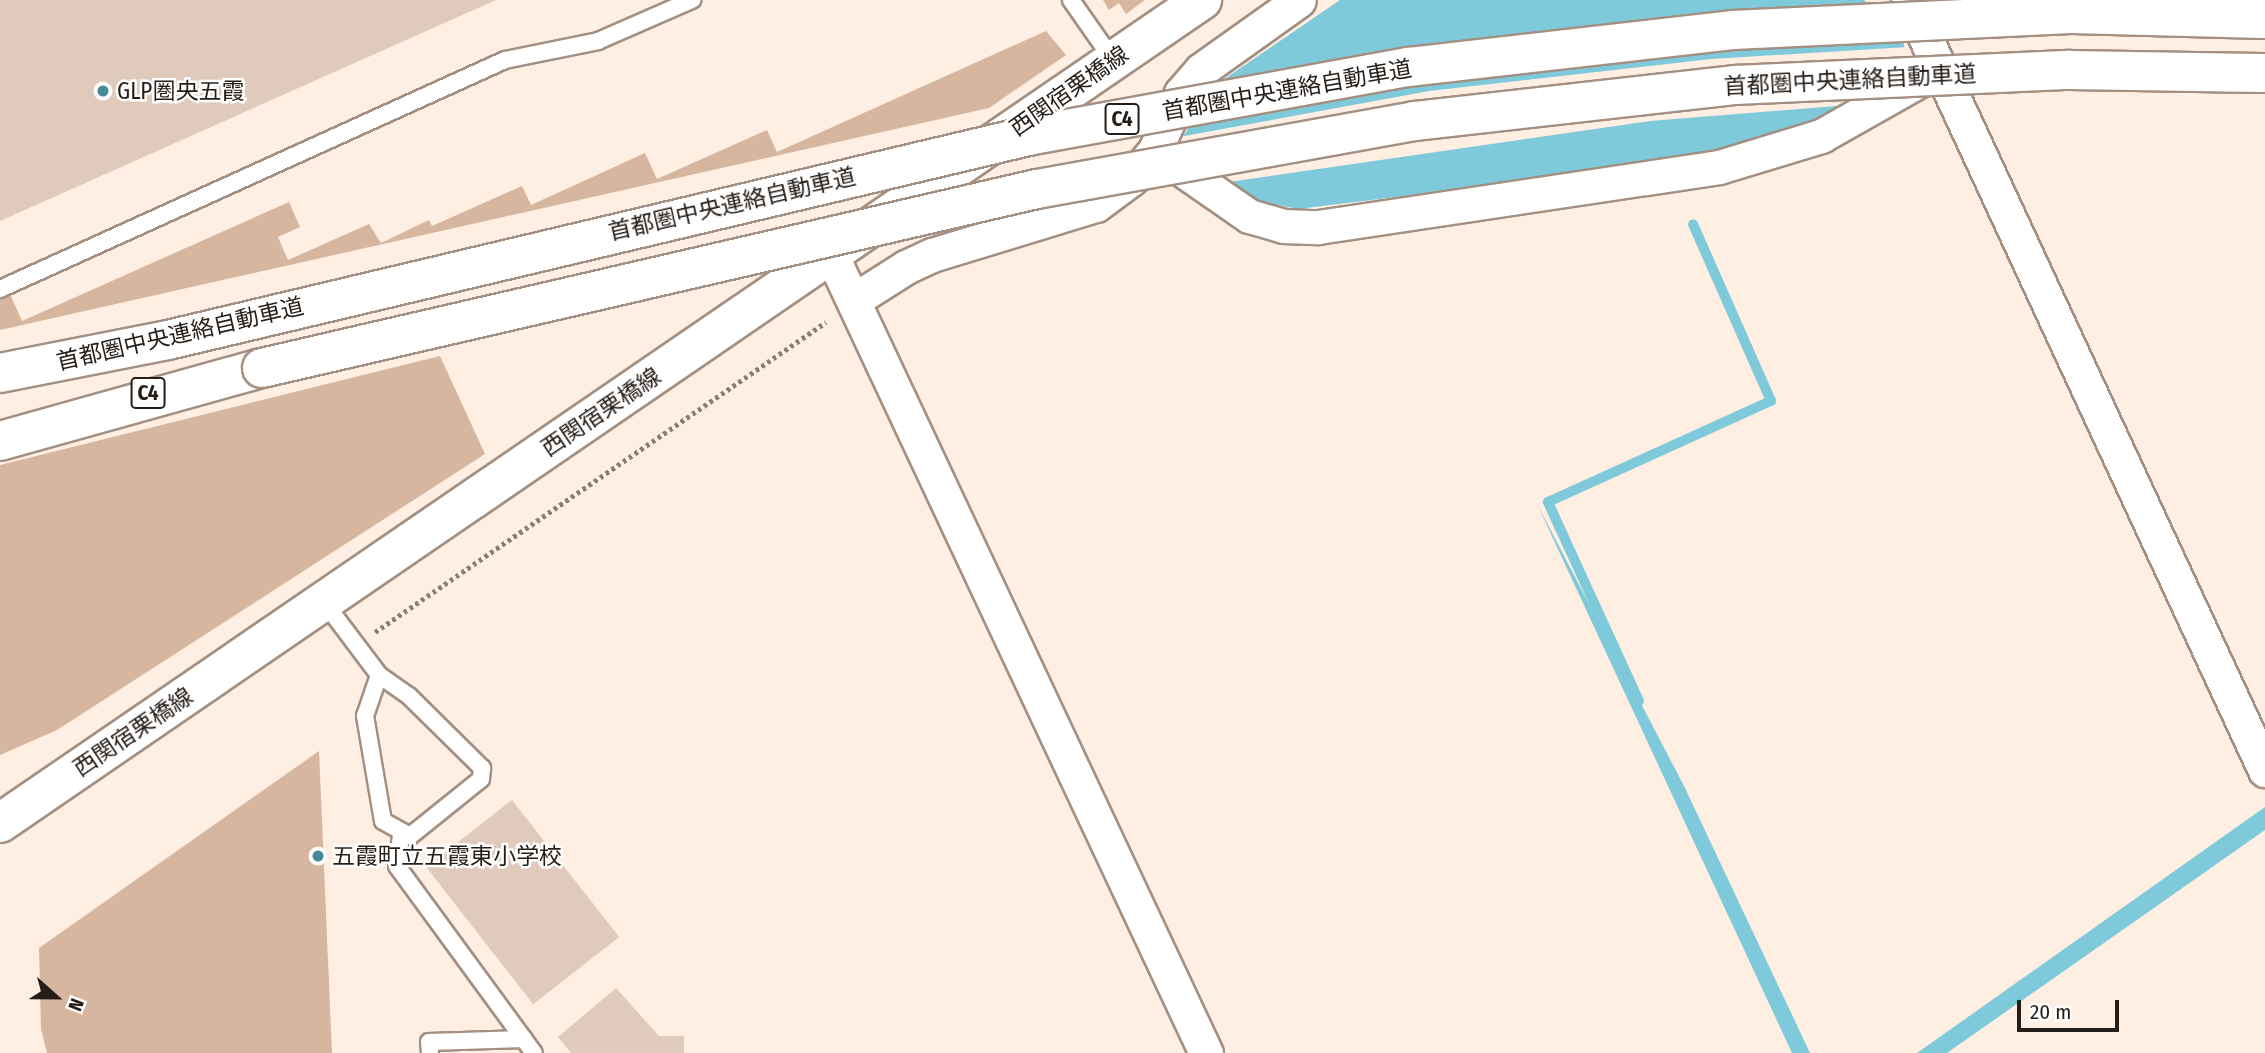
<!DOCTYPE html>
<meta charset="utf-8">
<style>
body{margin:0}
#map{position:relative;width:2265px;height:1053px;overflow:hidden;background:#ffeee2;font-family:"Fira Sans Condensed","Noto Sans JP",sans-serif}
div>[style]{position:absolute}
.green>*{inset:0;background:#d6b69f}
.water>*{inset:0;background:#7ec9da}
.pier>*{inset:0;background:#ffeee2}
.stream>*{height:10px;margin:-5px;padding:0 5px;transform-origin:5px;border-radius:5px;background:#7ec9da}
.building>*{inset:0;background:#dfcabc;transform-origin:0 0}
.path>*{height:4.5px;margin-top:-2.25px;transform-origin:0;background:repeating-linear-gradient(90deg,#897d74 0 3.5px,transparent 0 7px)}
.roads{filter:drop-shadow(2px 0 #a39082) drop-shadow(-2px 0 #a39082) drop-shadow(0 2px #a39082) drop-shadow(0 -2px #a39082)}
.service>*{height:16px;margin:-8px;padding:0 8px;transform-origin:8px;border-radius:8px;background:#fff}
.minor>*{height:33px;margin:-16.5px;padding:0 16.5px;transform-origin:16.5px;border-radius:16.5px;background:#fff}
.secondary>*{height:38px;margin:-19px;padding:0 19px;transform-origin:19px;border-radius:19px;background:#fff}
.motorway>*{height:38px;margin:-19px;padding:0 19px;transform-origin:19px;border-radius:19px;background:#fff}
.bridges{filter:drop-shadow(2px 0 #a39082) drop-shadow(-2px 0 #a39082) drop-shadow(0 2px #a39082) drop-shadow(0 -2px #a39082)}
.motorway-bridge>*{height:38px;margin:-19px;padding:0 19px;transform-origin:19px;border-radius:19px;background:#fff}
.dots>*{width:19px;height:19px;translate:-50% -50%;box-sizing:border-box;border:4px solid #fefefe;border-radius:50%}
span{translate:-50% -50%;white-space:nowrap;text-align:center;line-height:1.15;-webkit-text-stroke:5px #fefefe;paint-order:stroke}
.shield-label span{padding:2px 5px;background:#fefefe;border:2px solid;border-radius:5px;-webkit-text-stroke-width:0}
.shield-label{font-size:21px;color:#251d18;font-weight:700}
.street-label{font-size:23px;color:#251d18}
.poi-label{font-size:23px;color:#251d18}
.left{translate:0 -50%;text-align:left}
.north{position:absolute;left:21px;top:962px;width:70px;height:70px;-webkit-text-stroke:5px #fefefe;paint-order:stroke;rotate:111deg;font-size:19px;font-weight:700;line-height:28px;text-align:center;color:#251d18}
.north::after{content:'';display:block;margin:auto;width:24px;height:32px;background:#251d18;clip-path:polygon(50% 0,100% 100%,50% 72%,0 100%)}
.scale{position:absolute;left:2017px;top:1000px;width:102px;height:32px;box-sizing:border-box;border:4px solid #251d18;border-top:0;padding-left:9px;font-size:21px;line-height:24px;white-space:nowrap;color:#251d18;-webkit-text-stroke:5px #fefefe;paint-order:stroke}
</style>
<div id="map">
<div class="green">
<div style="clip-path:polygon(1103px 0,1145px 0,1126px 14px,1119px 3px,1109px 10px)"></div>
<div style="clip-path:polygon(1046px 31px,1066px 55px,989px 108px,0 330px,0 299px,10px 294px,22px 321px,289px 202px,300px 227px,278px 237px,288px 260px,369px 224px,381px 243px,429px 220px,432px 226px,522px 186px,531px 205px,645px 153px,657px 179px,767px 130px,777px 152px)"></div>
<div style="clip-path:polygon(440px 356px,485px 454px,57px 730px,0 755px,0 465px)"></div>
<div style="clip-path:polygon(319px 751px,332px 1053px,47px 1053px,41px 1029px,39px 948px)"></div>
</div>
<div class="water">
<div style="clip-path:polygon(1340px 0,1864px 0,1902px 38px,1915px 83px,1830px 117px,1672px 163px,1298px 209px,1257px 201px,1186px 156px,1182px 138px,1217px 84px)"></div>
<div style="clip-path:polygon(1537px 504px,1685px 788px,1810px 1053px,1792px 1053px)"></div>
<div style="clip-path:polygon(2265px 807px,2265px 830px,1947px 1053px,1917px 1053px)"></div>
</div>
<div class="pier">
<div style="clip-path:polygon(1908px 47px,1918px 82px,1873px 103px,1650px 121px,1222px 183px,1182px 156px,1179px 137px,1429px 91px,1711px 59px)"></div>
</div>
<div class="stream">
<div style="left:1639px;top:701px;width:219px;rotate:-114.6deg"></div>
<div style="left:1548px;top:502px;width:245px;rotate:-24.4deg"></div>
<div style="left:1771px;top:401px;width:193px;rotate:-113.8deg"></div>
</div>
<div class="building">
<div style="clip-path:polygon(0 0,496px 0,0 221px)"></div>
<div style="left:512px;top:800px;width:174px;height:109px;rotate:52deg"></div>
<div style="clip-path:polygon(616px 988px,659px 1036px,684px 1036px,684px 1053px,571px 1053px,558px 1037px)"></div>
</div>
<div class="path">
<div style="left:375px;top:632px;width:547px;rotate:-34.5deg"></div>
</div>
<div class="roads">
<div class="service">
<div style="left:1071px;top:0;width:73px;rotate:55deg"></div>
<div style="left:0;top:289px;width:554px;rotate:-24.39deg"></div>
<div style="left:505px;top:60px;width:95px;rotate:-11.5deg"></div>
<div style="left:598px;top:41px;width:103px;rotate:-23.6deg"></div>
<div style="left:324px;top:602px;width:91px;rotate:53deg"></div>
<div style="left:379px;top:675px;width:37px;rotate:35deg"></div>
<div style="left:409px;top:696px;width:103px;rotate:44.6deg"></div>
<div style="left:482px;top:768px;width:11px;rotate:95deg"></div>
<div style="left:481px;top:779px;width:91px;rotate:141.2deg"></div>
<div style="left:410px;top:836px;width:31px;rotate:-151deg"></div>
<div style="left:383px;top:821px;width:107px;rotate:-99.7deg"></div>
<div style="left:365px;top:716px;width:43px;rotate:-71.1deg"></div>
<div style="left:401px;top:835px;width:31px;rotate:97deg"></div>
<div style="left:397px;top:866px;width:232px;rotate:53.8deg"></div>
<div style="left:430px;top:1053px;width:11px;rotate:-95deg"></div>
<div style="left:429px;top:1042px;width:95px;rotate:-1.8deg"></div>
</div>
<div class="minor">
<div style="left:1908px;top:0;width:849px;rotate:65.13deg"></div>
<div style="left:1158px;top:153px;width:111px;rotate:34.7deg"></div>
<div style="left:1249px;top:216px;width:35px;rotate:16deg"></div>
<div style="left:1283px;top:226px;width:35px;rotate:2deg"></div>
<div style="left:1318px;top:227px;width:405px;rotate:-8.5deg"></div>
<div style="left:1719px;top:167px;width:107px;rotate:-16.9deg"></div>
<div style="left:1821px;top:136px;width:124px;rotate:-29.5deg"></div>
<div style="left:831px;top:254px;width:883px;rotate:64.86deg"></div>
<div style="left:854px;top:300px;width:62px;rotate:-32.4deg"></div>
<div style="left:906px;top:267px;width:29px;rotate:-25deg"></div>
<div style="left:932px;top:255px;width:171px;rotate:-17deg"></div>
<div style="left:1096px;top:205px;width:44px;rotate:-36.6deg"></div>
<div style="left:1131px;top:179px;width:38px;rotate:-50deg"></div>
<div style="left:1155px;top:150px;width:63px;rotate:-65.5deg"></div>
<div style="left:1181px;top:93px;width:30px;rotate:-49deg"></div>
<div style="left:1201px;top:70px;width:120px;rotate:-35.5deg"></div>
</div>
<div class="secondary">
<div style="left:0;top:823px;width:1457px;rotate:-34.4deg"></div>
</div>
<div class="motorway">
<div style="left:0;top:441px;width:272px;rotate:-15.6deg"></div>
</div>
</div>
<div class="bridges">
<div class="motorway-bridge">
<div style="left:262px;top:368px;width:795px;rotate:-13.01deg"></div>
<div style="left:1037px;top:189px;width:384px;rotate:-10.2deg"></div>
<div style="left:1415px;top:121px;width:322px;rotate:-6.4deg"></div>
<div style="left:1735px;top:85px;width:335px;rotate:-2.6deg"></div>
<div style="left:2070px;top:70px;width:195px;rotate:0.9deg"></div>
<div style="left:0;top:373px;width:171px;rotate:-11.1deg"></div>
<div style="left:168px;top:340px;width:884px;rotate:-13.34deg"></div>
<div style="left:1028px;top:136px;width:387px;rotate:-10.3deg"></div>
<div style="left:1409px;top:67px;width:326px;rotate:-6.5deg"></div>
<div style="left:1733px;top:30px;width:338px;rotate:-2.7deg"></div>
<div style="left:2071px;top:14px;width:194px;rotate:1.5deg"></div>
</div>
</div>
<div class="dots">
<div style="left:103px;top:91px;background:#468a99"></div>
<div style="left:318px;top:856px;background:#468a99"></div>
</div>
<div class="shield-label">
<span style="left:1122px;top:119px">C4</span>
<span style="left:148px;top:393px">C4</span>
</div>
<div class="street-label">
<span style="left:1850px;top:80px;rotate:-3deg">首都圏中央連絡自動車道</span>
<span style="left:1287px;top:90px;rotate:-10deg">首都圏中央連絡自動車道</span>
<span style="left:1069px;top:91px;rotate:-35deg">西関宿栗橋線</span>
<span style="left:732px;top:204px;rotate:-13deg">首都圏中央連絡自動車道</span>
<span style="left:180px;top:334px;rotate:-13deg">首都圏中央連絡自動車道</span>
<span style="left:601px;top:412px;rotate:-34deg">西関宿栗橋線</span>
<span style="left:133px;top:732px;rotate:-34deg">西関宿栗橋線</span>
</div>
<div class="poi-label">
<span class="left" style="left:117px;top:91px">GLP圏央五霞</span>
<span class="left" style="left:332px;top:856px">五霞町立五霞東小学校</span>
</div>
<div class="north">N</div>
<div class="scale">20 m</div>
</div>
